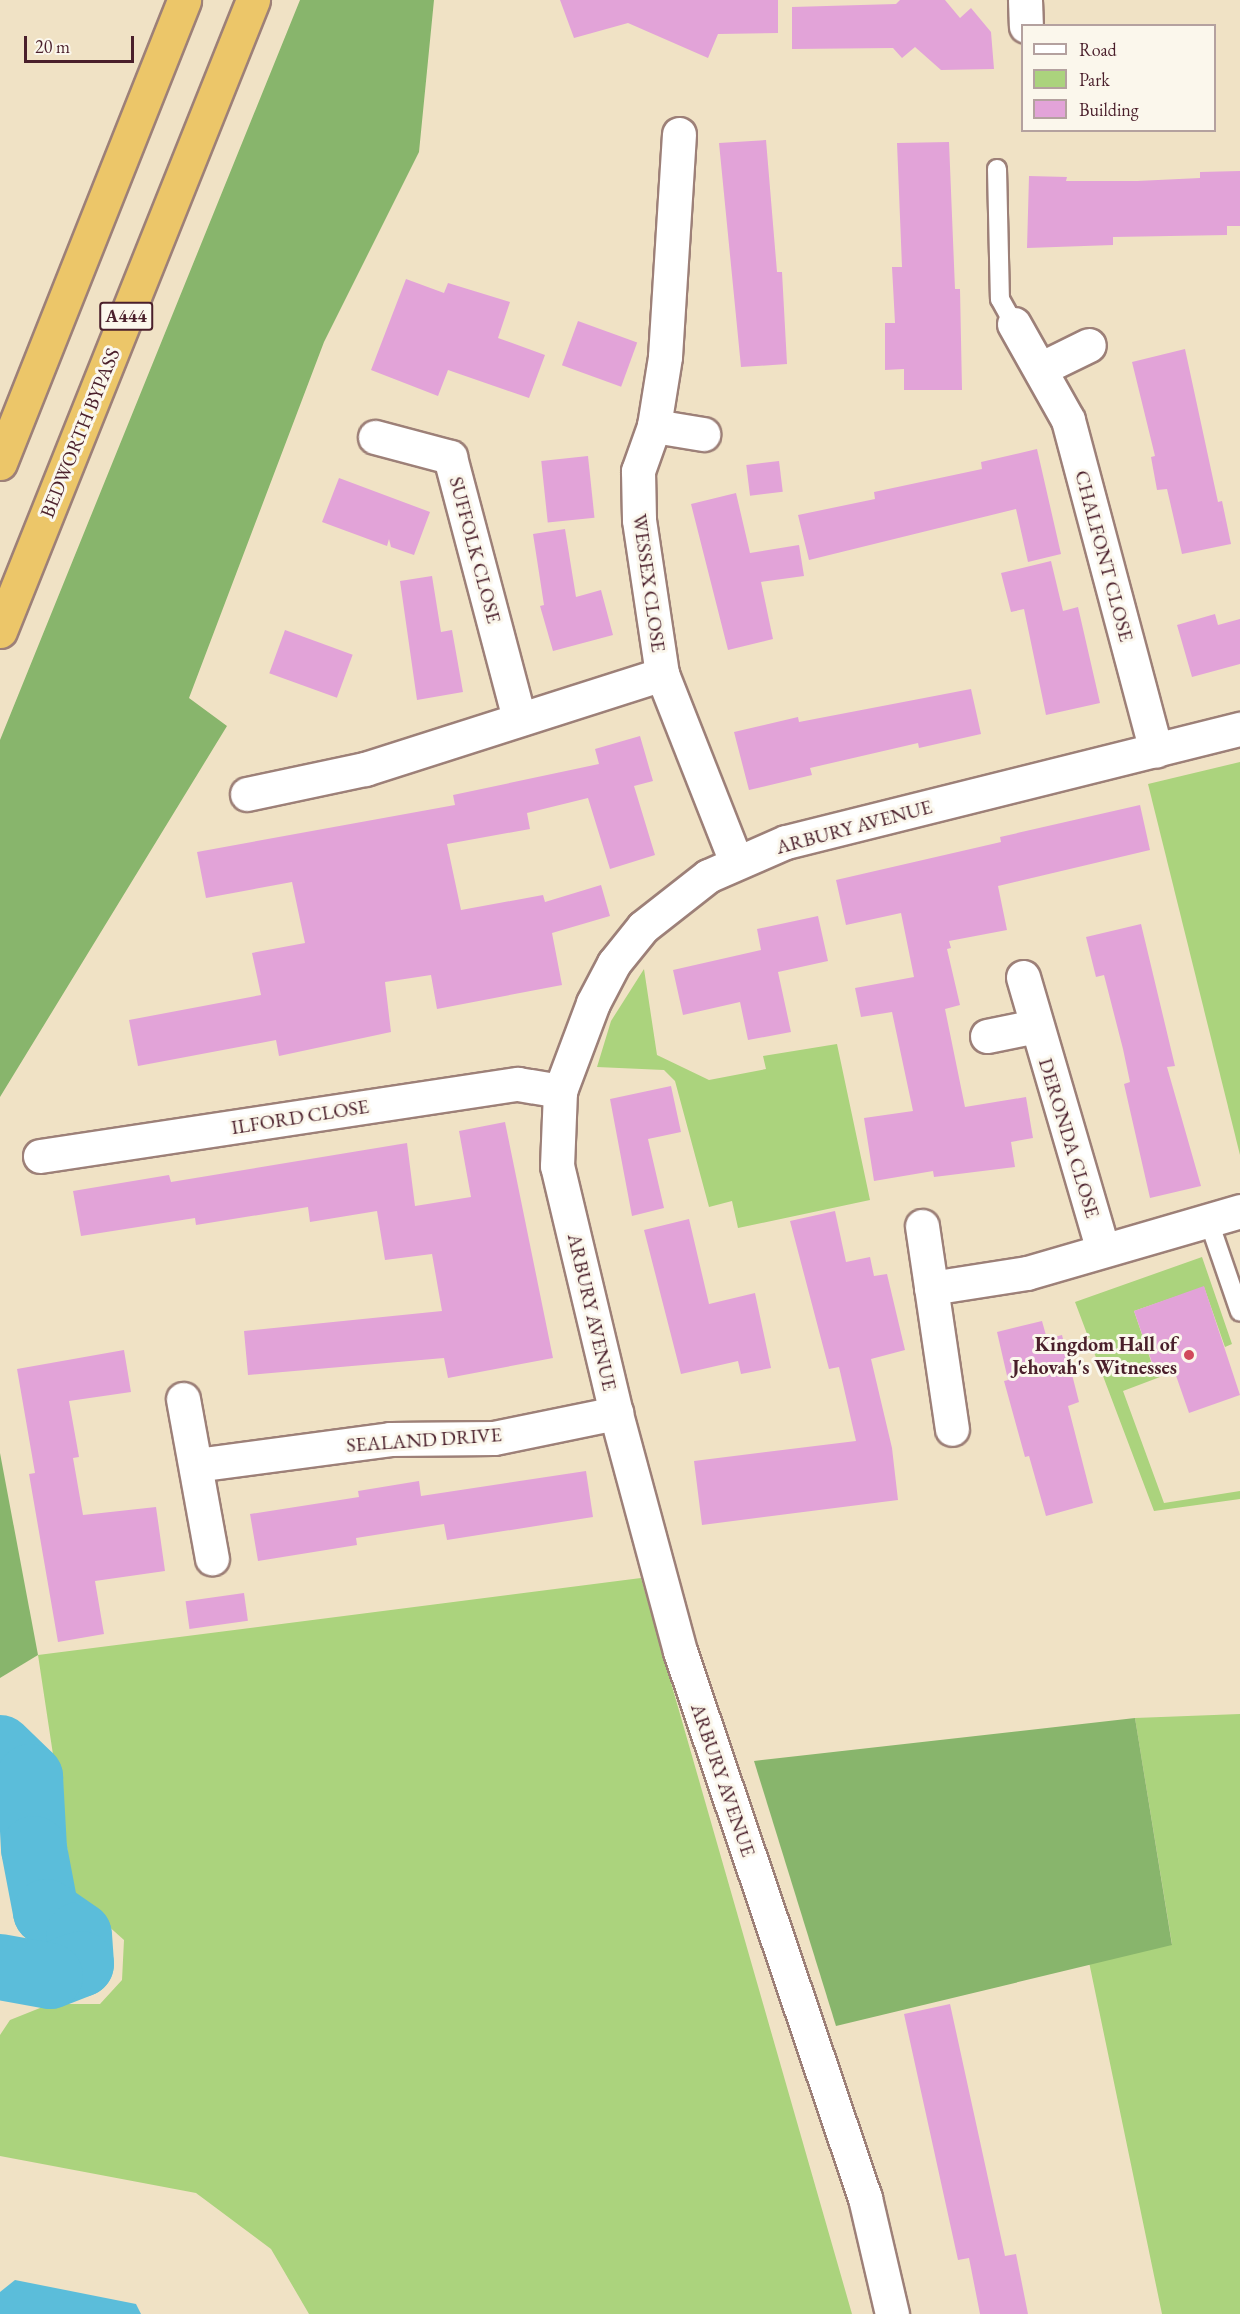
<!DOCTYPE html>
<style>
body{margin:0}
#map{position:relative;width:1240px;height:2314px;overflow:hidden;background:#f0e2c5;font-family:"EB Garamond",serif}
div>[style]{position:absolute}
.green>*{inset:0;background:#abd37d}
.forest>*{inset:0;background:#88b56c}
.water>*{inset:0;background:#5bbdda}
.river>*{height:66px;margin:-33px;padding:0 33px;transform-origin:33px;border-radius:33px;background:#5bbdda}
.building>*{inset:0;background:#e2a3d8;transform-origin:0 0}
.roads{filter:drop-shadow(2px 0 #9d8078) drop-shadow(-2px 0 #9d8078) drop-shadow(0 2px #9d8078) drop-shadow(0 -2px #9d8078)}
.lane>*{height:18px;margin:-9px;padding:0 9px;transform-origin:9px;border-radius:9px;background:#fff}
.street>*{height:33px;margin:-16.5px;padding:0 16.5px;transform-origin:16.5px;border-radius:16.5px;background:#fff}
.highway>*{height:33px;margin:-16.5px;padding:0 16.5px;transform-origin:16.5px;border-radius:16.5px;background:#ecc669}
.dots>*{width:16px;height:16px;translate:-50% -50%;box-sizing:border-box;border:3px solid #fbf7ec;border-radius:50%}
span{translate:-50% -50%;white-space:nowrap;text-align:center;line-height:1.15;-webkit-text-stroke:6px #fbf7ec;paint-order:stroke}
.shield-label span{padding:2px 4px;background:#fbf7ec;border:2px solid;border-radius:4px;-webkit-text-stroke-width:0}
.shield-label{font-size:18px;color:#4a1f2b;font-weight:700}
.street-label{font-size:20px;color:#4a1f2b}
.poi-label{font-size:20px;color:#4a1f2b;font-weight:700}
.right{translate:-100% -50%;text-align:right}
.legend{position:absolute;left:1021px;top:24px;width:195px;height:108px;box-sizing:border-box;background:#fbf7ec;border:2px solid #b4a19f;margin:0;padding:8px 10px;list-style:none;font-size:18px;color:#4a1f2b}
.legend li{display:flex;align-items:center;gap:12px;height:30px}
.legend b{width:30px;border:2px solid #b4a19f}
.scale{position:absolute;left:24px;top:36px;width:110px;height:27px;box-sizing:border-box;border:3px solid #4a1f2b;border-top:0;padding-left:8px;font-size:18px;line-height:21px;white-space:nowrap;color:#4a1f2b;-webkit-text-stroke:4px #fbf7ec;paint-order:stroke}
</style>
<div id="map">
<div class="green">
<div style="clip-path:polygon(1240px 762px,1240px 1155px,1148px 784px)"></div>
<div style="clip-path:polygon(644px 969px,657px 1055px,709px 1080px,766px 1069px,763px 1056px,837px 1044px,870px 1200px,738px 1228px,732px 1201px,709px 1207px,675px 1081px,664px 1070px,597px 1067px,611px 1021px)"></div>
<div style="clip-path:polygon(1202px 1257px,1232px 1344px,1225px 1347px,1204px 1287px,1134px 1311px,1155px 1373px,1160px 1377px,1123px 1391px,1164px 1503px,1240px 1491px,1240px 1499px,1154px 1511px,1075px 1302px)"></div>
<div style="clip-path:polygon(641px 1578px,852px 2314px,309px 2314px,271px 2249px,196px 2193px,0 2156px,0 2035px,10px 2020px,50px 2004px,100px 2004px,122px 1980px,124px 1940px,68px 1890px,68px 1854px,38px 1655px)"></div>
<div style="clip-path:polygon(1240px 1714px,1240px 2314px,1162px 2314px,1089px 1962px,1172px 1944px,1135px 1718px)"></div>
</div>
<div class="forest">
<div style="clip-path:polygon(300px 0,434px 0,419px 152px,324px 342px,189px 698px,227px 726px,0 1097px,0 740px)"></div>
<div style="clip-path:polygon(0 1453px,38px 1655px,0 1678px)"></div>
<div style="clip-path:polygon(1135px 1718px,1172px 1945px,836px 2026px,754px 1761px)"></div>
</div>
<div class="water">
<div style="clip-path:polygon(15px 2280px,136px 2304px,141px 2314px,0 2314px,0 2292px)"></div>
</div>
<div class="river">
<div style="left:0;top:1748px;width:42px;rotate:44deg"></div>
<div style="left:30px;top:1777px;width:72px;rotate:86.8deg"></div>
<div style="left:34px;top:1849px;width:64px;rotate:79.2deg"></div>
<div style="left:46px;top:1912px;width:40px;rotate:34.9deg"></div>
<div style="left:79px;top:1935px;width:29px;rotate:86deg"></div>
<div style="left:81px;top:1964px;width:33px;rotate:159deg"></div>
<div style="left:50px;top:1976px;width:51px;rotate:-169.8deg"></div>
</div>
<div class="building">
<div style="clip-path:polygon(560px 0,778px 0,778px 33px,718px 34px,708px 58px,628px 23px,574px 38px)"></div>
<div style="clip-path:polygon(900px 0,945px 0,960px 18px,971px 8px,991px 32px,994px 69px,941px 70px,915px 47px,902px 58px,893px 48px,792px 49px,792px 7px,896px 4px)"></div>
<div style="clip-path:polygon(766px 140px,777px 272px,782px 272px,787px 364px,741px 367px,719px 143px)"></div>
<div style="clip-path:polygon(949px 142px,955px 289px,960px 289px,962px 390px,904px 390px,904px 369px,885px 370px,885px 323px,895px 323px,892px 267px,902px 267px,897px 143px)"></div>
<div style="clip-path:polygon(1240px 171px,1240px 226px,1227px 226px,1227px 235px,1113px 237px,1113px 245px,1027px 248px,1029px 176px,1067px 177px,1066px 181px,1137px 181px,1200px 178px,1200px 172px)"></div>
<div style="clip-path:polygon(406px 279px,444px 293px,448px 283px,510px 302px,498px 338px,545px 355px,529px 398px,448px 370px,438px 396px,371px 370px)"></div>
<div style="left:578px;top:321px;width:63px;height:47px;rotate:20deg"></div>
<div style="clip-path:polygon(1185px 349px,1218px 502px,1222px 501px,1231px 544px,1182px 554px,1167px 489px,1157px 490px,1151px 457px,1155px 456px,1132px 362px)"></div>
<div style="clip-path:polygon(1037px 449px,1061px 554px,1028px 562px,1016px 509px,809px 560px,798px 515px,875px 499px,874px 492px,982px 469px,981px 462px)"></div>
<div style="left:588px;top:456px;width:62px;height:47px;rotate:84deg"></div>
<div style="left:779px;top:461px;width:31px;height:33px;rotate:83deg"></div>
<div style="clip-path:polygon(339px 478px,430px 512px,414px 555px,391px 547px,389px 539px,387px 546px,322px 522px)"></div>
<div style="clip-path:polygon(736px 493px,750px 553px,799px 545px,804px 576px,761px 582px,773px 639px,728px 650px,691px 504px)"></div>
<div style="clip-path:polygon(565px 529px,576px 597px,601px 590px,613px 635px,553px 651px,540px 606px,544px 605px,533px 534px)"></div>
<div style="clip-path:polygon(1051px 561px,1063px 611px,1078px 607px,1100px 703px,1046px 715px,1024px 609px,1011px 612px,1001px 573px)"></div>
<div style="clip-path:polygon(432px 576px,441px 632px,452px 630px,463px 692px,417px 700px,400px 581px)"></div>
<div style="clip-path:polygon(1215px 614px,1218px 625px,1240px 619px,1240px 664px,1192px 677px,1177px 625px)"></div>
<div style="left:285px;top:630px;width:72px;height:46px;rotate:20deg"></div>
<div style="clip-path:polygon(971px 689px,981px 734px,919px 748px,918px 743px,810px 768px,812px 775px,749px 790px,734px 732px,798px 717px,799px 722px)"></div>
<div style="clip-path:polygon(640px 736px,653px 781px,634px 786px,655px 855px,610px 869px,588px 798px,527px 813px,530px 829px,447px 844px,461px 910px,543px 895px,545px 902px,601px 885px,610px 916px,552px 933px,562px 985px,437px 1009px,431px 975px,385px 982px,391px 1032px,279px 1056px,276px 1040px,138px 1066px,129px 1020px,261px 995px,252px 953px,305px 943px,292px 882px,206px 898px,197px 852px,455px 805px,453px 795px,599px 764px,595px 749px)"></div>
<div style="clip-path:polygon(1140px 805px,1150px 850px,998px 886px,1007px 930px,949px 941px,951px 948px,947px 949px,960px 1005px,945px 1009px,965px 1107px,1026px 1097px,1033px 1138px,1011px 1142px,1015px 1167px,934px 1177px,933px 1171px,874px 1181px,864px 1118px,913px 1111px,892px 1012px,861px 1017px,855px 988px,914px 977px,901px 913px,846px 925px,836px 880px,1001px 842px,1000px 837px)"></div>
<div style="clip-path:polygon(818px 916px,828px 961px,778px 972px,791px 1032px,748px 1040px,740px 1002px,683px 1015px,673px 970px,761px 950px,757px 929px)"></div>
<div style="clip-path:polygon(1141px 924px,1175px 1066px,1167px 1067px,1201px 1186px,1150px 1198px,1124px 1084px,1130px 1082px,1123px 1049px,1104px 975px,1096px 977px,1086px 937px)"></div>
<div style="clip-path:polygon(671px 1086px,681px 1132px,648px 1139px,664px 1208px,632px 1216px,610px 1099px)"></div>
<div style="clip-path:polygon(505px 1122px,553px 1358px,448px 1378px,444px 1358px,248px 1375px,244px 1331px,442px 1311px,432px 1254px,385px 1260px,377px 1211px,310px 1222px,308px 1207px,196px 1225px,195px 1218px,81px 1236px,73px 1191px,169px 1175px,171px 1182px,407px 1143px,415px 1206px,471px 1197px,459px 1131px)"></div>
<div style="clip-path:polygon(835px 1211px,846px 1262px,870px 1257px,874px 1276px,887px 1274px,905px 1350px,871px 1359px,892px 1448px,898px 1500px,702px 1525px,694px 1461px,856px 1441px,839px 1367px,829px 1369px,790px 1221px)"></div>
<div style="clip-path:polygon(689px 1219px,709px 1304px,755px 1293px,771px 1368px,741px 1374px,738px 1361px,681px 1374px,644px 1230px)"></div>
<div style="clip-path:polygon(1204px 1286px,1240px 1395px,1189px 1413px,1173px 1367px,1156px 1374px,1134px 1311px)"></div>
<div style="clip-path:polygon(1042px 1321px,1047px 1339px,1062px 1335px,1079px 1402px,1068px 1406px,1093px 1503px,1046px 1516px,1029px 1456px,1025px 1457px,1004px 1381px,1008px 1380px,997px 1332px)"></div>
<div style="clip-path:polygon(124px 1350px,131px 1392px,69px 1401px,79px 1457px,73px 1458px,83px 1515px,156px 1507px,165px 1571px,95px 1581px,104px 1634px,58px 1642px,29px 1474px,35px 1473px,17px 1369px)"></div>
<div style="clip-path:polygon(586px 1471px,593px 1517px,447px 1540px,444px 1524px,356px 1538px,357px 1545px,258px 1561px,250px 1514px,359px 1497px,358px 1491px,419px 1481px,421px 1496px)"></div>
<div style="left:244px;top:1593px;width:28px;height:59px;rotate:82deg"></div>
<div style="clip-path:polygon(950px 2004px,1005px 2256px,1016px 2254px,1028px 2314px,980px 2314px,969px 2258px,958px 2260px,904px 2014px)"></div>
</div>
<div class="roads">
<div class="lane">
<div style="left:997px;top:169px;width:130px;rotate:88.7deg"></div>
<div style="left:1000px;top:299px;width:29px;rotate:61deg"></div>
<div style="left:1208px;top:1219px;width:98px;rotate:71deg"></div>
</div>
<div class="street">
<div style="left:1025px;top:0;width:26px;rotate:88deg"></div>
<div style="left:679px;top:134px;width:223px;rotate:93.6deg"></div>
<div style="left:665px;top:357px;width:70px;rotate:99.1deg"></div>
<div style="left:654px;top:426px;width:48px;rotate:109.6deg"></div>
<div style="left:638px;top:471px;width:49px;rotate:88.8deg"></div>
<div style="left:639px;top:520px;width:156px;rotate:81.5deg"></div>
<div style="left:662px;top:674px;width:202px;rotate:68.5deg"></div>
<div style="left:1014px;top:324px;width:110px;rotate:60.6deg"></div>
<div style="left:1068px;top:420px;width:342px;rotate:75.1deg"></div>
<div style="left:1042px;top:368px;width:52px;rotate:-26.1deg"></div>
<div style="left:654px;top:426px;width:50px;rotate:9.3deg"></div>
<div style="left:375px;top:437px;width:78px;rotate:14.9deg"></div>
<div style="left:450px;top:457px;width:271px;rotate:75.2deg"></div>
<div style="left:247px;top:794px;width:121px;rotate:-12deg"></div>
<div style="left:365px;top:769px;width:312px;rotate:-17.7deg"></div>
<div style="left:1023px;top:977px;width:284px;rotate:73.7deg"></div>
<div style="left:987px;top:1036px;width:50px;rotate:-11.5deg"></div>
<div style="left:40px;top:1156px;width:483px;rotate:-8.6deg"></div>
<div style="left:518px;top:1084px;width:43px;rotate:9.5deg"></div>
<div style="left:922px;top:1226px;width:205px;rotate:81.6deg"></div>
<div style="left:931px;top:1288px;width:97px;rotate:-8.9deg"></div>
<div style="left:1027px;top:1273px;width:222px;rotate:-16.2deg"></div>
<div style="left:183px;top:1399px;width:162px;rotate:79.7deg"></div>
<div style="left:196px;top:1465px;width:196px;rotate:-7.6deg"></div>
<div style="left:390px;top:1439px;width:104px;rotate:-0.6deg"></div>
<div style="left:494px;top:1438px;width:125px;rotate:-11.6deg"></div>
<div style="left:892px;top:2314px;width:119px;rotate:-103.1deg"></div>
<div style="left:865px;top:2198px;width:577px;rotate:-108.69deg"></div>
<div style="left:680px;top:1651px;width:246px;rotate:-105.1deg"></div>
<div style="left:616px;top:1413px;width:254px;rotate:-103.4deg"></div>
<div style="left:557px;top:1166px;width:75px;rotate:-87.7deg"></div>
<div style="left:560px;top:1091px;width:94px;rotate:-69.4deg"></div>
<div style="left:593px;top:1003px;width:45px;rotate:-62.3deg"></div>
<div style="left:614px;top:963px;width:46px;rotate:-51.1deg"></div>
<div style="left:643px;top:927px;width:83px;rotate:-38.1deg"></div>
<div style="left:708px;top:876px;width:85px;rotate:-23.6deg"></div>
<div style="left:786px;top:842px;width:468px;rotate:-14deg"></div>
</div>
<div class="highway">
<div style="left:0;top:463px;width:498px;rotate:-68.3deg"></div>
<div style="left:0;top:631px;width:680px;rotate:-68.15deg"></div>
</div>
</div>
<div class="dots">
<div style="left:1189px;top:1355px;background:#d1495b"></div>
</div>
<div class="shield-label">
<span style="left:126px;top:316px">A444</span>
</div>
<div class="street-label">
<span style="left:80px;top:433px;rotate:-68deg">BEDWORTH BYPASS</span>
<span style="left:475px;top:550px;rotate:75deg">SUFFOLK CLOSE</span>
<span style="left:1104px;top:556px;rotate:75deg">CHALFONT CLOSE</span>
<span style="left:649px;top:583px;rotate:82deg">WESSEX CLOSE</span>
<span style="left:854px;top:827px;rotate:-15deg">ARBURY AVENUE</span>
<span style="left:300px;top:1117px;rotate:-9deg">ILFORD CLOSE</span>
<span style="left:1069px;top:1138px;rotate:73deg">DERONDA CLOSE</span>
<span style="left:592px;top:1312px;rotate:77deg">ARBURY AVENUE</span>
<span style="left:424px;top:1440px;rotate:-4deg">SEALAND DRIVE</span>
<span style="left:723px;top:1780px;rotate:71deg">ARBURY AVENUE</span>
</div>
<div class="poi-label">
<span class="right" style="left:1177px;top:1356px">Kingdom Hall of<br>Jehovah's Witnesses</span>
</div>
<ul class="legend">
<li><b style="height:8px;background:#fff"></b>Road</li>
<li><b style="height:16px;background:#abd37d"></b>Park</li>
<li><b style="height:16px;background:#e2a3d8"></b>Building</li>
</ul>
<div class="scale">20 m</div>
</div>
